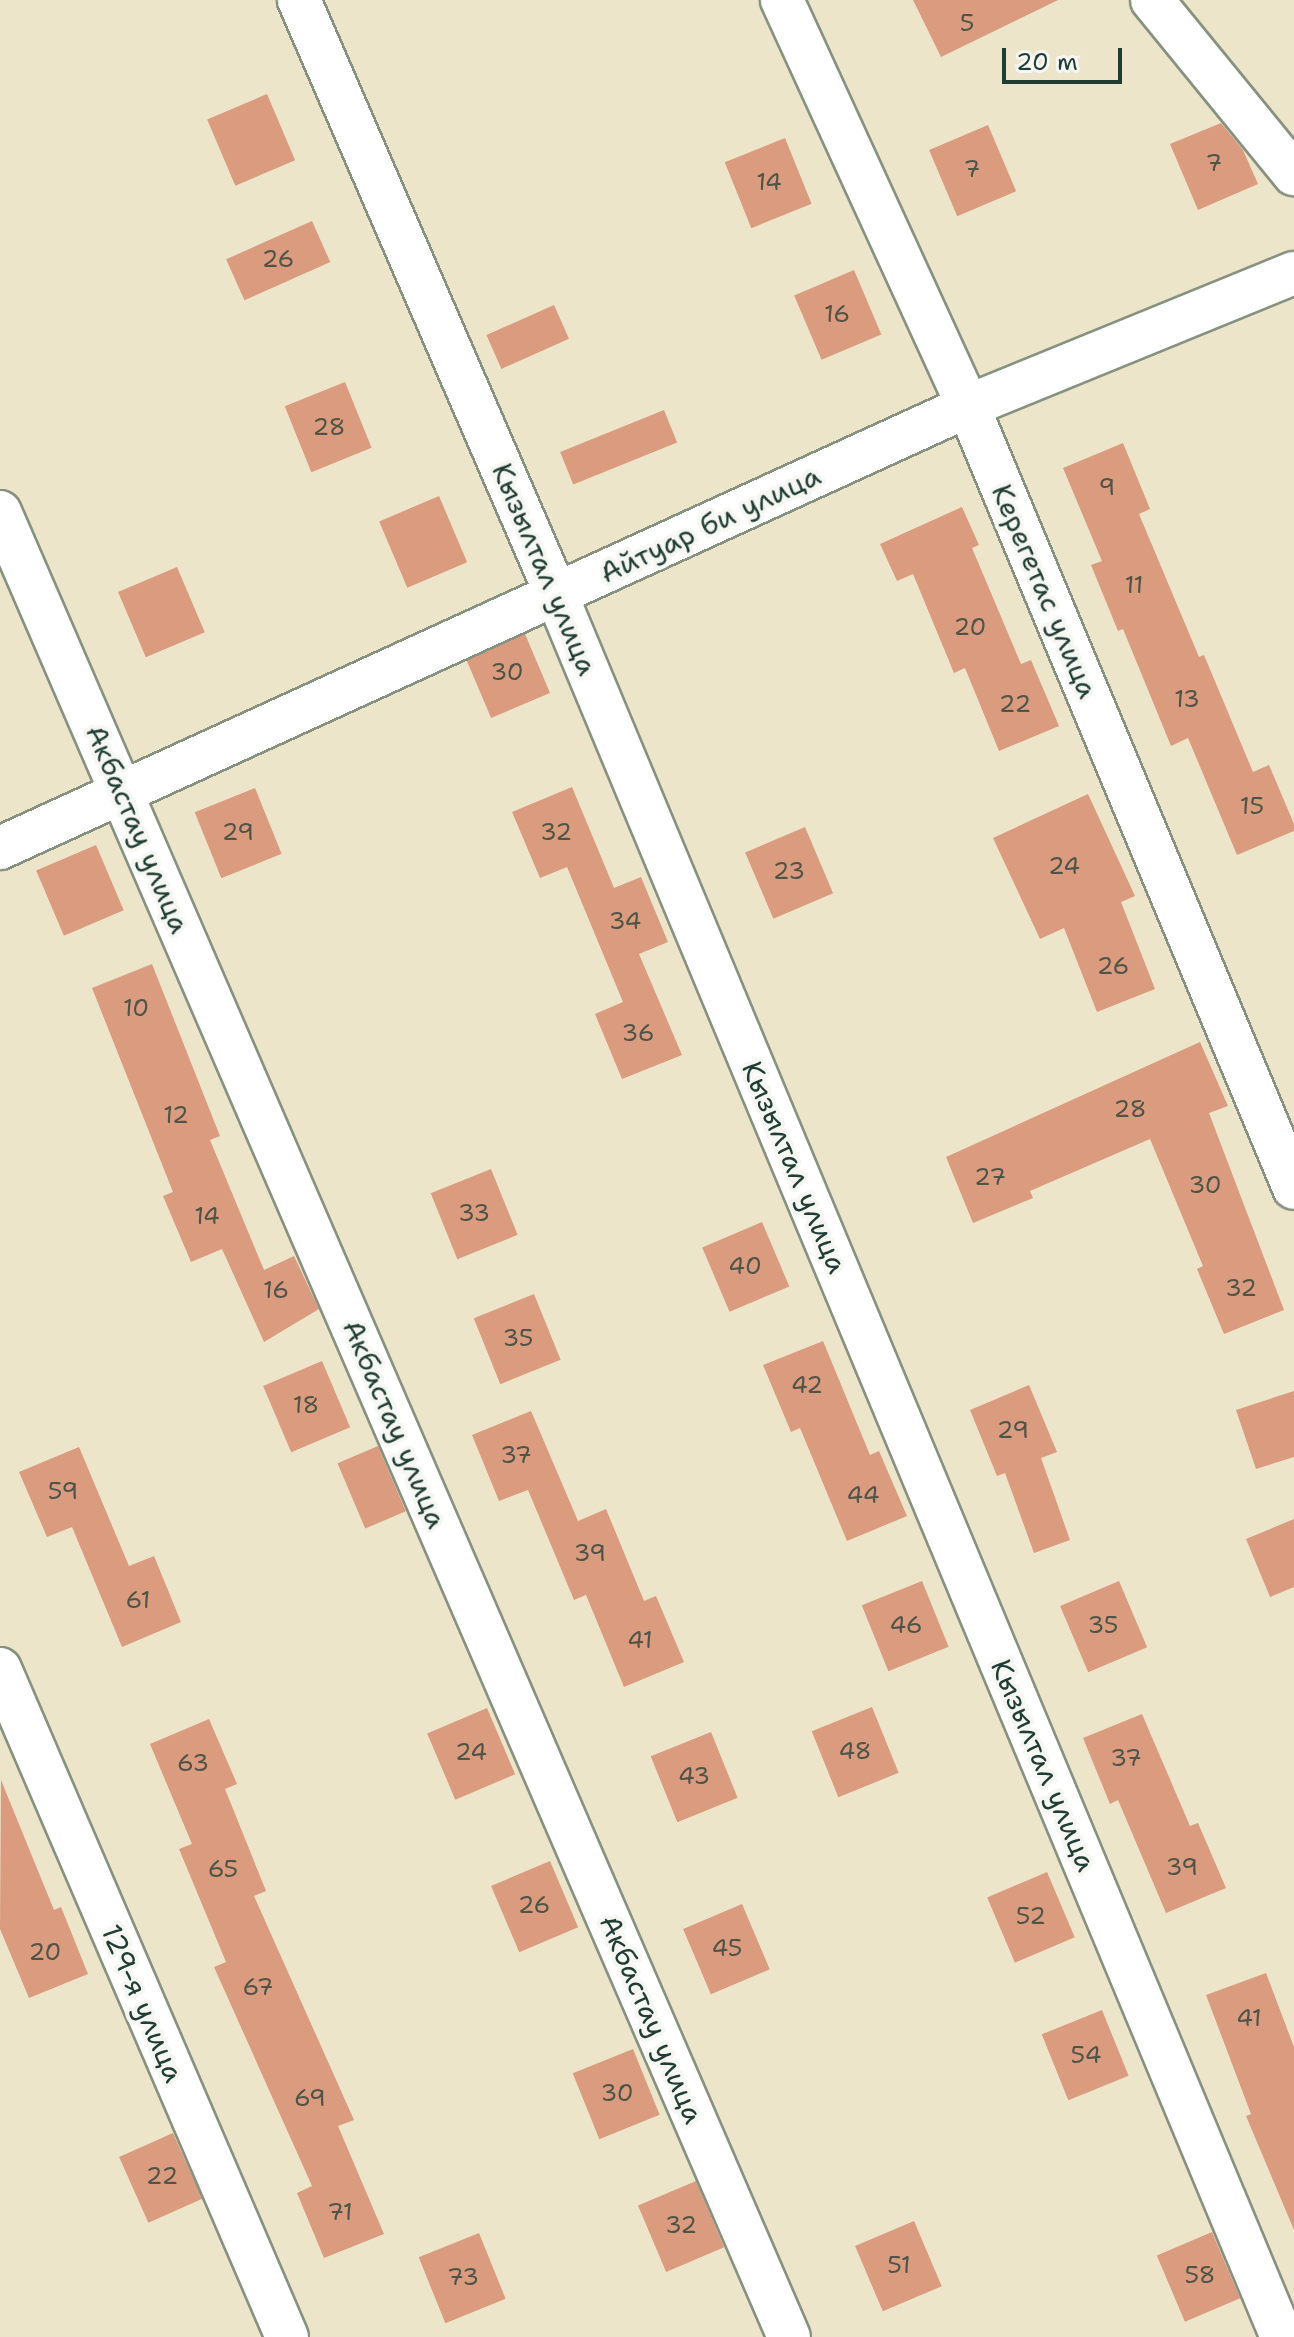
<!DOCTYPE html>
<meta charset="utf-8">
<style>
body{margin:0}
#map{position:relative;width:1294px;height:2337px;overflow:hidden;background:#ede5ca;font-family:"Shantell Sans",sans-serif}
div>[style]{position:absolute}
.building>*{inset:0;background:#da9b7f;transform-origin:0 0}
.roads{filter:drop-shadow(2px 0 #86917f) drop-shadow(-2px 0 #86917f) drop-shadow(0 2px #86917f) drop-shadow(0 -2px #86917f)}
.minor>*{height:42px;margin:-21px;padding:0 21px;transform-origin:21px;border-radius:21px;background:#fff}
span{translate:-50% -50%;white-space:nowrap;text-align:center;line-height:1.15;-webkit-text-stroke:8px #f6f6f2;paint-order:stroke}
.number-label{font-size:24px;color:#4e5447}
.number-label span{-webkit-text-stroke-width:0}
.street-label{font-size:28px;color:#1f3d34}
.scale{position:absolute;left:1002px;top:48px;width:120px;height:36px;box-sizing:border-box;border:4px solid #1f3d34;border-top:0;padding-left:10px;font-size:24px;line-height:28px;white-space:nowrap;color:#1f3d34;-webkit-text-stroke:6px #f6f6f2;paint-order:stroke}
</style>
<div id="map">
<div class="building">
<div style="clip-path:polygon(913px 0,1058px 0,941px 57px)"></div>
<div style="left:267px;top:94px;width:72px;height:65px;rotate:67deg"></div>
<div style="clip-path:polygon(1221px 123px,1243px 150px,1258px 184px,1198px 210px,1170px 144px)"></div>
<div style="left:988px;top:125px;width:72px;height:64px;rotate:67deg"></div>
<div style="left:785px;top:138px;width:71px;height:65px;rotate:68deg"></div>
<div style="left:312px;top:221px;width:45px;height:94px;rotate:66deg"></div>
<div style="left:854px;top:270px;width:70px;height:65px;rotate:67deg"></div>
<div style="left:554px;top:305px;width:37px;height:74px;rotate:66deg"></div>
<div style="left:345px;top:382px;width:71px;height:65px;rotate:68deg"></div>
<div style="left:664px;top:410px;width:35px;height:112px;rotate:68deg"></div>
<div style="clip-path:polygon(1123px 443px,1150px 509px,1139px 514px,1199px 657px,1204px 655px,1253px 772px,1269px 765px,1294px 824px,1294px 831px,1237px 855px,1188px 738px,1171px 746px,1123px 629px,1118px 631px,1091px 565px,1102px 561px,1063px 468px)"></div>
<div style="left:439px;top:496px;width:72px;height:65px;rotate:67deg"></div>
<div style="clip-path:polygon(962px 507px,979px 545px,972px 548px,1021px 664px,1031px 660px,1059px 726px,999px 751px,965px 668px,954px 673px,913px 574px,897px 581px,880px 544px)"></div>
<div style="left:177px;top:567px;width:71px;height:64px;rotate:67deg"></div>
<div style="left:525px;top:634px;width:64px;height:64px;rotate:67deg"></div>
<div style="clip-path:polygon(572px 787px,614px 888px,641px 877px,668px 942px,639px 954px,682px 1055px,622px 1079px,595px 1014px,623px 1002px,567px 867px,540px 878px,512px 812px)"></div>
<div style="left:255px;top:788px;width:71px;height:65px;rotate:68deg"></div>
<div style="clip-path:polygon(1088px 794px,1135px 896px,1121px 902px,1155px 989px,1097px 1012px,1064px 928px,1040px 939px,993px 838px)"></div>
<div style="left:805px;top:827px;width:72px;height:65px;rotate:67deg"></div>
<div style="left:96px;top:845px;width:71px;height:65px;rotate:67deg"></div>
<div style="clip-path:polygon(152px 964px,220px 1136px,210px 1140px,264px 1270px,294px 1256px,319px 1309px,264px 1342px,222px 1249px,191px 1262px,163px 1196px,173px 1192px,92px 988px)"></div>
<div style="clip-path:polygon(1200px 1042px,1228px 1106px,1209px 1113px,1284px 1310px,1224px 1334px,1197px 1269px,1203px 1266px,1150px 1139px,1030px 1191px,1033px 1198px,973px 1223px,946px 1157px)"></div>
<div style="left:491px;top:1169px;width:71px;height:65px;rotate:68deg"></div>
<div style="left:762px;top:1222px;width:70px;height:65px;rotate:67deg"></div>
<div style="left:534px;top:1294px;width:71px;height:65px;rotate:68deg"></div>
<div style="clip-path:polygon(823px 1341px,870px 1455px,879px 1451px,907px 1516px,847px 1541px,800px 1428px,791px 1432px,763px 1365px)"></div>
<div style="left:322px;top:1361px;width:72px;height:64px;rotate:67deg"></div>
<div style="clip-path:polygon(1029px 1385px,1057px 1452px,1041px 1458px,1070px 1540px,1034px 1553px,1005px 1473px,997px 1476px,970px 1410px)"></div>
<div style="clip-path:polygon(1294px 1391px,1294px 1457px,1256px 1469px,1236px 1410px)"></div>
<div style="clip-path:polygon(531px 1411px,578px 1521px,606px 1509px,644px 1601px,656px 1596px,684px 1662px,624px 1687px,586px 1595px,574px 1600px,528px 1490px,499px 1501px,472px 1435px)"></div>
<div style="left:378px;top:1446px;width:71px;height:44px;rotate:67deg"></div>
<div style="clip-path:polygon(79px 1447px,129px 1566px,154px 1556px,181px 1622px,122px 1647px,72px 1527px,47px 1537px,19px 1472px)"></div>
<div style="clip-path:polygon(1294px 1519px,1294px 1587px,1270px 1597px,1246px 1539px)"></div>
<div style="left:922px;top:1581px;width:71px;height:65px;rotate:68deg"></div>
<div style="left:1119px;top:1581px;width:72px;height:64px;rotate:67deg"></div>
<div style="left:872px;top:1707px;width:71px;height:65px;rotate:68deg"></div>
<div style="left:487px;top:1708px;width:72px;height:65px;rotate:67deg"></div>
<div style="clip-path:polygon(1142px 1714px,1190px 1826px,1198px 1823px,1226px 1888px,1166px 1913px,1118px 1800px,1110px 1804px,1083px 1738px)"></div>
<div style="clip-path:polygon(209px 1719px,237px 1784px,225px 1789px,266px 1891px,254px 1896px,354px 2120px,338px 2126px,384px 2234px,324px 2258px,297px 2193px,312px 2186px,214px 1967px,226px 1962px,179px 1849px,192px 1844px,150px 1744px)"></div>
<div style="left:711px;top:1732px;width:71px;height:65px;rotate:68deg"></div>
<div style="clip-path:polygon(1px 1780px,54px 1910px,61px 1907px,88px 1974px,29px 1998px,0 1929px)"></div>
<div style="left:550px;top:1861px;width:72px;height:64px;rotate:67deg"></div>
<div style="left:1047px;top:1872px;width:71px;height:65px;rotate:67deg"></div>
<div style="left:742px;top:1904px;width:71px;height:64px;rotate:67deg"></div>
<div style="clip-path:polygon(1266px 1973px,1294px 2047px,1294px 2230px,1246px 2116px,1251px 2114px,1206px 1995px)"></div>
<div style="left:1102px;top:2010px;width:71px;height:65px;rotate:68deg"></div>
<div style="left:633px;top:2049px;width:71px;height:65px;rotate:68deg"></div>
<div style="left:173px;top:2133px;width:72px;height:59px;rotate:66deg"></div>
<div style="left:696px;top:2181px;width:72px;height:63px;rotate:67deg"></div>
<div style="left:914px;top:2221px;width:71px;height:64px;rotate:67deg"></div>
<div style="left:1212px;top:2232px;width:72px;height:60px;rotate:67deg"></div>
<div style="left:479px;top:2233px;width:71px;height:65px;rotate:68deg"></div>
</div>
<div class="roads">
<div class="minor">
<div style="left:299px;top:0;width:647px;rotate:66.6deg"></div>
<div style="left:556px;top:594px;width:1888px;rotate:67.39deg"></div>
<div style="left:782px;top:0;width:447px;rotate:65.4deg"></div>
<div style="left:968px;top:406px;width:847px;rotate:67.37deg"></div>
<div style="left:1152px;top:0;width:225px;rotate:50.8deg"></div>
<div style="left:0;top:512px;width:1988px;rotate:66.62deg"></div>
<div style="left:0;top:848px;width:1064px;rotate:-24.54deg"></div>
<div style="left:968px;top:406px;width:352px;rotate:-22.2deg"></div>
<div style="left:0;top:1669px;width:727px;rotate:66.75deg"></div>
</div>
</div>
<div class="number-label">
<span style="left:967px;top:24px">5</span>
<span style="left:1214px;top:164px">7</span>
<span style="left:972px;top:170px">7</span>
<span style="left:769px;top:183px">14</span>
<span style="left:278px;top:260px">26</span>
<span style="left:837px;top:315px">16</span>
<span style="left:329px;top:428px">28</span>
<span style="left:1107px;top:488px">9</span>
<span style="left:1134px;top:586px">11</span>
<span style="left:970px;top:628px">20</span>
<span style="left:507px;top:673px">30</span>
<span style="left:1187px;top:700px">13</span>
<span style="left:1015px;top:705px">22</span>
<span style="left:1252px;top:807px">15</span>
<span style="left:238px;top:833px">29</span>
<span style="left:556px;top:833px">32</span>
<span style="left:1064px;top:867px">24</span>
<span style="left:789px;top:872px">23</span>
<span style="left:625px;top:922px">34</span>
<span style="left:1113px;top:967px">26</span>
<span style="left:136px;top:1009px">10</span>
<span style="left:638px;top:1034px">36</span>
<span style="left:1130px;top:1110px">28</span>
<span style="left:176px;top:1116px">12</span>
<span style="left:990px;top:1178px">27</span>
<span style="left:1205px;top:1186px">30</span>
<span style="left:474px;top:1214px">33</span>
<span style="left:207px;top:1217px">14</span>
<span style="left:745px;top:1267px">40</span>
<span style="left:1241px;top:1289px">32</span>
<span style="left:276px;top:1291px">16</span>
<span style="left:518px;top:1339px">35</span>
<span style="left:807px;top:1386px">42</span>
<span style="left:306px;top:1406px">18</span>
<span style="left:1013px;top:1431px">29</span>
<span style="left:516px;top:1456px">37</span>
<span style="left:63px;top:1492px">59</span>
<span style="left:863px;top:1496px">44</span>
<span style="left:590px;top:1554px">39</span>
<span style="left:138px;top:1601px">61</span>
<span style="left:906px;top:1626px">46</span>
<span style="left:1103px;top:1626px">35</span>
<span style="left:640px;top:1641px">41</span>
<span style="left:855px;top:1752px">48</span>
<span style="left:471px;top:1753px">24</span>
<span style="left:1126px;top:1759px">37</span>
<span style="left:193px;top:1764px">63</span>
<span style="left:694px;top:1777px">43</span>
<span style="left:1182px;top:1868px">39</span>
<span style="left:223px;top:1870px">65</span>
<span style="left:534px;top:1906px">26</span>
<span style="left:1031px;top:1917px">52</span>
<span style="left:727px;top:1949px">45</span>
<span style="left:45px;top:1953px">20</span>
<span style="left:258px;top:1988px">67</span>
<span style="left:1249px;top:2019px">41</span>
<span style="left:1086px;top:2056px">54</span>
<span style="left:617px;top:2094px">30</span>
<span style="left:310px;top:2099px">69</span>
<span style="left:162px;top:2177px">22</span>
<span style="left:340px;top:2213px">71</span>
<span style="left:681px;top:2226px">32</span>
<span style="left:899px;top:2266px">51</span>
<span style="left:1200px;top:2276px">58</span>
<span style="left:463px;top:2278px">73</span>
</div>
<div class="street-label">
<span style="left:710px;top:524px;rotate:-25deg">Айтуар би улица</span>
<span style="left:545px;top:569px;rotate:67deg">Кызылтал улица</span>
<span style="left:1045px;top:591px;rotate:67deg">Керегетас улица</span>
<span style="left:138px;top:829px;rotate:67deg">Акбастау улица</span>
<span style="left:795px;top:1167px;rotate:67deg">Кызылтал улица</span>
<span style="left:395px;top:1424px;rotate:67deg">Акбастау улица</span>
<span style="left:1044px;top:1765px;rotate:67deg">Кызылтал улица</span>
<span style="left:143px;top:2003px;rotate:67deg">129-я улица</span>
<span style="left:652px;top:2019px;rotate:67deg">Акбастау улица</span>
</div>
<div class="scale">20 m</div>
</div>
